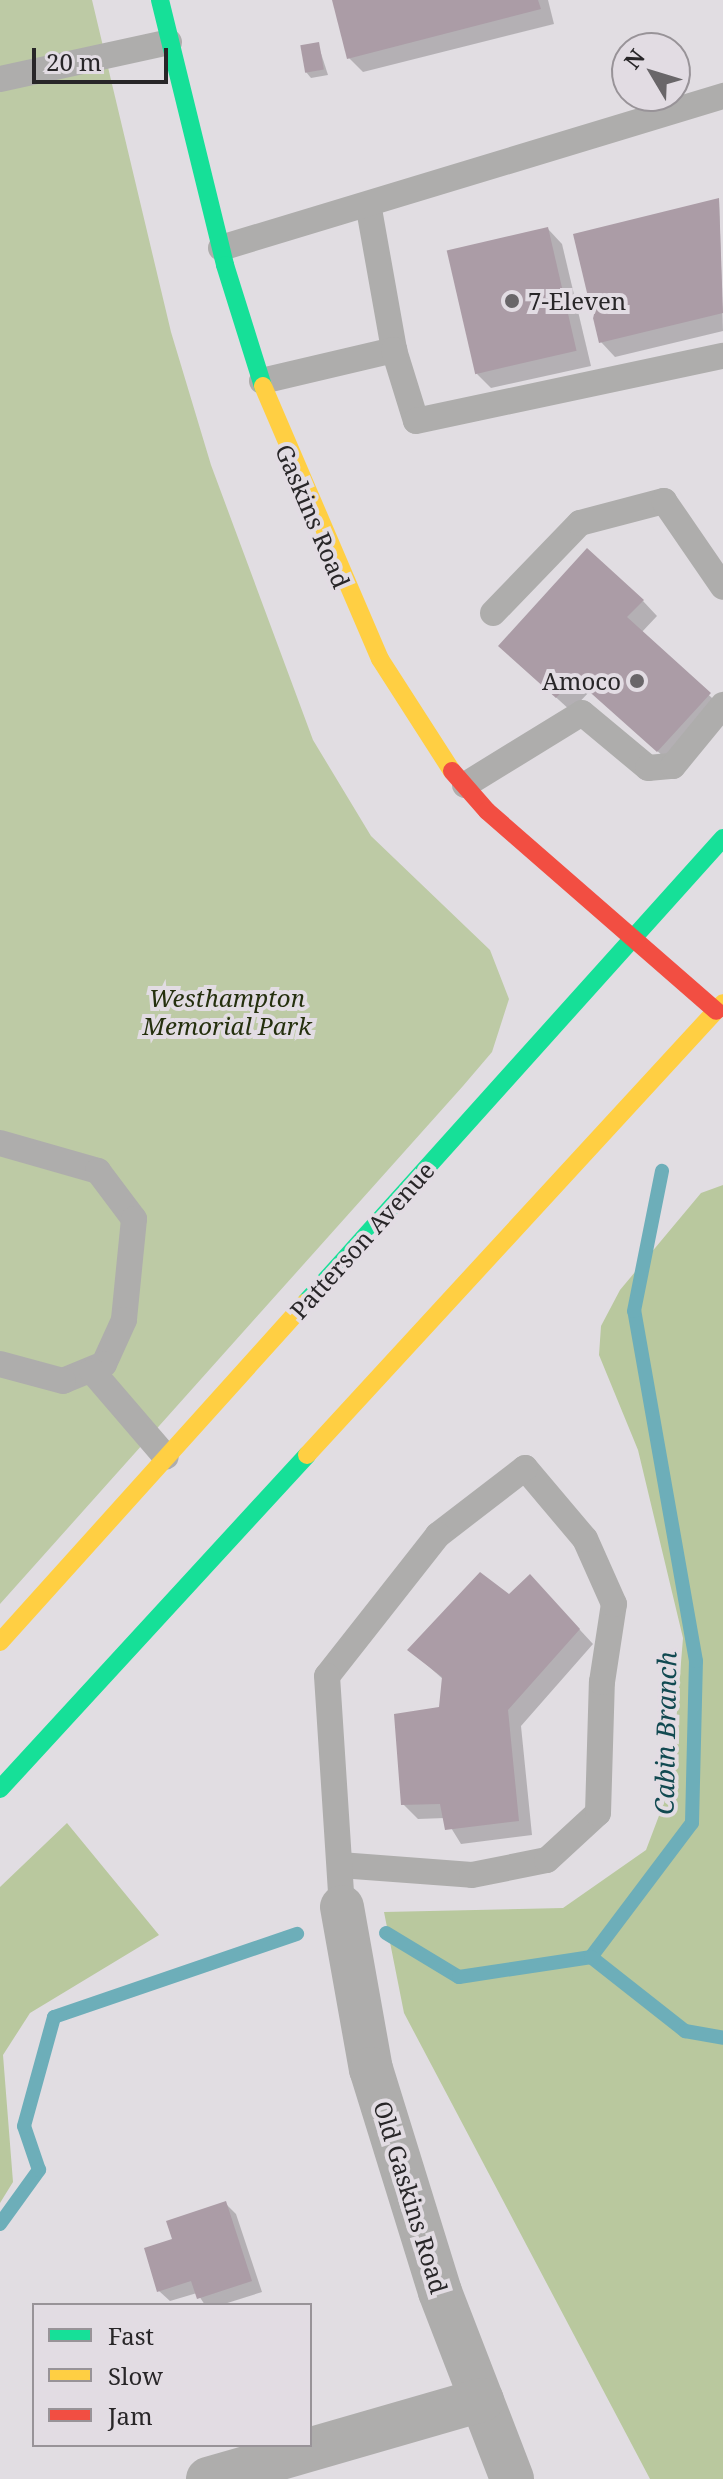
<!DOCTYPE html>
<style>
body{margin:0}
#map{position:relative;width:723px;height:2479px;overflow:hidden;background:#e1dde2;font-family:"Noto Serif",serif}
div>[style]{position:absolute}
.green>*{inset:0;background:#bdcaa5}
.forest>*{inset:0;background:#b9c89e}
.shadow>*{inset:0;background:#0003}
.stream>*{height:14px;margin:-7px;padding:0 7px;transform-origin:7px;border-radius:7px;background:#6daeb9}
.building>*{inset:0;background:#ab9ca6;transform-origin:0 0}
.lane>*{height:26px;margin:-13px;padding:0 13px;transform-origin:13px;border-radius:13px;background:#aeadac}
.street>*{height:44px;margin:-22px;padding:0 22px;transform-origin:22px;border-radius:22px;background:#aeadac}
.fast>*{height:18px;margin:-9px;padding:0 9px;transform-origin:9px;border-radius:9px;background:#16e098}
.slow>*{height:18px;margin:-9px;padding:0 9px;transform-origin:9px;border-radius:9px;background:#ffcf43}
.jam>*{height:18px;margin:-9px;padding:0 9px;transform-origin:9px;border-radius:9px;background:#f24e42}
.dots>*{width:22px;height:22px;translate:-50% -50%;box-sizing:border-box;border:4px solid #e2dce3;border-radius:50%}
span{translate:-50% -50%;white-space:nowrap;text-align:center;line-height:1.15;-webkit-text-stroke:8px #e2dce3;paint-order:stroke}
.poi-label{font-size:24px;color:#282628}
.left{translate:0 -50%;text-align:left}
.right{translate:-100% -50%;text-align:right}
.street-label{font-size:24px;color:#282628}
.park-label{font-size:24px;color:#25300e;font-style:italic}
.water-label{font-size:26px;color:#114951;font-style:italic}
.legend{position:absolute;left:32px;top:2303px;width:280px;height:144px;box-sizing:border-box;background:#e2dce3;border:2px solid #989398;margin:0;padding:10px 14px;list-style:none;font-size:24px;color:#282628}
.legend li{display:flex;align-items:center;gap:16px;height:40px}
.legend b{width:40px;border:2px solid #989398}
.north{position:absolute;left:611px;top:32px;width:80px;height:80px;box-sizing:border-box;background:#e2dce3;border:2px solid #989398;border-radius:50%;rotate:308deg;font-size:22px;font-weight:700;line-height:32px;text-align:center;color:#282628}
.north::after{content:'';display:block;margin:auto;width:28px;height:36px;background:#696669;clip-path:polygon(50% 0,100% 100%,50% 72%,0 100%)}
.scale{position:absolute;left:32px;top:48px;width:136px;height:36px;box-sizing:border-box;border:4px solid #282628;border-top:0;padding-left:10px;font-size:24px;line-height:28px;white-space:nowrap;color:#282628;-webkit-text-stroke:6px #e2dce3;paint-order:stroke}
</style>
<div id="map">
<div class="green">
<div style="clip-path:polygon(0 0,92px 0,171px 332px,211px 465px,313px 740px,371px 836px,490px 950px,509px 999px,492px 1052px,463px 1086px,0 1604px)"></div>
</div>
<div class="forest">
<div style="clip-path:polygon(723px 1185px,723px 2479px,650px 2479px,404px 2013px,384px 1912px,563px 1908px,646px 1850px,671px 1784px,683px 1638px,638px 1450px,599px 1355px,601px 1326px,620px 1290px,701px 1193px)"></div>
<div style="clip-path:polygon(67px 1823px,159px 1935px,30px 2013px,3px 2055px,13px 2182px,0 2203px,0 1887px)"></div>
</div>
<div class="shadow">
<div style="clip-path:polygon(334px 0,548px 0,554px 24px,363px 72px,349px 58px)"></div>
<div style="clip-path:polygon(318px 44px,328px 75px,311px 78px,306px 72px)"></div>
<div style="clip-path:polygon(719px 200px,723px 331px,615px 357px,601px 342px)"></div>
<div style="clip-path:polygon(548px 229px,562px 244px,591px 366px,491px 388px,477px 374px)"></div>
<div style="clip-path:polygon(643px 601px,657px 616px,641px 633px,723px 708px,673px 765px,590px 691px,571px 711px,515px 660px)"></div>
<div style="clip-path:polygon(544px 1591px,593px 1644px,521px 1726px,532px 1835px,461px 1844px,445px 1818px,418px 1819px,403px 1804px,441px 1709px,444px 1680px,410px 1650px,509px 1597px)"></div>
<div style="clip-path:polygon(226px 2204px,236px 2214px,262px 2292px,221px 2305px,205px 2305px,197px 2293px,170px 2301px,159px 2291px,175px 2240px)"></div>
</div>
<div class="stream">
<div style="left:386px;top:1933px;width:85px;rotate:31.1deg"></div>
<div style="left:459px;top:1977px;width:134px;rotate:-8.6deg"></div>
<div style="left:591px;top:1957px;width:168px;rotate:-53deg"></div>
<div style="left:692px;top:1823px;width:162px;rotate:-88.6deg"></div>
<div style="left:696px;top:1661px;width:355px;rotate:-100deg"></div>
<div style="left:634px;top:1311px;width:143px;rotate:-78.7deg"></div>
<div style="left:591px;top:1957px;width:120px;rotate:38.2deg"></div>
<div style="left:685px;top:2031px;width:39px;rotate:10deg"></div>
<div style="left:0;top:2224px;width:67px;rotate:-54.2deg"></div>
<div style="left:39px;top:2170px;width:46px;rotate:-108.8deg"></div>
<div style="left:24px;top:2126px;width:113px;rotate:-74.6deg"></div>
<div style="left:54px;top:2017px;width:257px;rotate:-18.9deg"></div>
</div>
<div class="building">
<div style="clip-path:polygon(332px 0,538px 0,541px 9px,347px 59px)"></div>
<div style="left:319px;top:42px;width:28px;height:19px;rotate:80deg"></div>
<div style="clip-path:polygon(719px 198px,723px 313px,599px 343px,573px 234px)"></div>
<div style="left:548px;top:227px;width:127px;height:104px;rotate:77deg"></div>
<div style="clip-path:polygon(587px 548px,644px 600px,627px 617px,711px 693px,657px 752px,574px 678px,556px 698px,498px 646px)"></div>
<div style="clip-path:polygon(480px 1572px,509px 1594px,530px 1574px,580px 1629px,508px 1710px,519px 1821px,445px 1830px,440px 1804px,401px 1805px,394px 1714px,439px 1707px,442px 1677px,407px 1650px)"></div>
<div style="clip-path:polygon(226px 2201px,252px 2281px,197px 2299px,191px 2281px,157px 2292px,144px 2248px,172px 2239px,166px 2221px)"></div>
</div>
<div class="lane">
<div style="left:0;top:79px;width:173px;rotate:-12.3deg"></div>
<div style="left:369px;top:209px;width:143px;rotate:79.9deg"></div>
<div style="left:221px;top:248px;width:525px;rotate:-16.85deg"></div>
<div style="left:262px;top:381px;width:136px;rotate:-13.2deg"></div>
<div style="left:394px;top:350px;width:74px;rotate:72.8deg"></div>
<div style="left:416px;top:421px;width:314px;rotate:-12deg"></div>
<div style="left:493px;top:613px;width:125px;rotate:-46deg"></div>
<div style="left:580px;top:523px;width:87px;rotate:-14.7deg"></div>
<div style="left:664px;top:501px;width:104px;rotate:55.5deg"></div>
<div style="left:465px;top:785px;width:137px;rotate:-31.6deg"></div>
<div style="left:582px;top:713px;width:86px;rotate:39.8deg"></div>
<div style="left:648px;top:768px;width:25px;rotate:-5deg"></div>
<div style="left:673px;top:766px;width:79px;rotate:-50.7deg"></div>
<div style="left:0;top:1143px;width:102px;rotate:15.9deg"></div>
<div style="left:98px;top:1171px;width:60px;rotate:53.1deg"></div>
<div style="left:134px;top:1219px;width:101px;rotate:95.7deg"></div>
<div style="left:124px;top:1320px;width:48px;rotate:114.4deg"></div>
<div style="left:104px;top:1364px;width:44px;rotate:157.5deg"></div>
<div style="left:63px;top:1381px;width:65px;rotate:-164.9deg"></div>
<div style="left:92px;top:1371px;width:113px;rotate:49.3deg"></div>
<div style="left:340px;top:1865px;width:132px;rotate:4.3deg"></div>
<div style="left:472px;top:1875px;width:76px;rotate:-11.3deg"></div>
<div style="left:547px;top:1860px;width:69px;rotate:-42.7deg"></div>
<div style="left:598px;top:1813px;width:131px;rotate:-88.3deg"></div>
<div style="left:602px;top:1682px;width:79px;rotate:-81.3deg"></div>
<div style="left:614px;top:1604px;width:71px;rotate:-114deg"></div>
<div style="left:585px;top:1539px;width:93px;rotate:-130.2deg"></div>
<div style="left:525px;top:1468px;width:110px;rotate:142.4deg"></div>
<div style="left:438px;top:1535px;width:179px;rotate:128.2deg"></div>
<div style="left:327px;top:1676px;width:231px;rotate:86.3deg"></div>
</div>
<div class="street">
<div style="left:342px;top:1907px;width:165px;rotate:79.9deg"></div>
<div style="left:371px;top:2069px;width:233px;rotate:72.8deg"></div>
<div style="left:440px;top:2292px;width:200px;rotate:68.9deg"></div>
<div style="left:208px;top:2479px;width:285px;rotate:-16.1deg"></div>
</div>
<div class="fast">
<div style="left:160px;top:0;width:273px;rotate:76.2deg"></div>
<div style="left:225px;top:265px;width:127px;rotate:72.6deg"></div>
<div style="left:306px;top:1302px;width:624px;rotate:-48.05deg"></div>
<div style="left:0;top:1789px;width:454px;rotate:-47.4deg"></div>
</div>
<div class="slow">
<div style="left:263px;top:386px;width:297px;rotate:66.8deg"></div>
<div style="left:380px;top:659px;width:133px;rotate:57.3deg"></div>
<div style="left:307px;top:1455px;width:614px;rotate:-47.37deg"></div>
<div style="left:0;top:1642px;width:457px;rotate:-48deg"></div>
</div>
<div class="jam">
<div style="left:452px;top:771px;width:53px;rotate:48.8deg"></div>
<div style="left:487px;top:811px;width:304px;rotate:41.1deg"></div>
</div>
<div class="dots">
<div style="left:512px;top:301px;background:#696669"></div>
<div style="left:637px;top:681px;background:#696669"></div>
</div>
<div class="poi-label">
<span class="left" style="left:528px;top:301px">7-Eleven</span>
<span class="right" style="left:621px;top:681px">Amoco</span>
</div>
<div class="street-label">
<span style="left:313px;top:516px;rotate:67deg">Gaskins Road</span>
<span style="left:362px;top:1240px;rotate:-48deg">Patterson Avenue</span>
<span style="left:411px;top:2197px;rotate:73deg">Old Gaskins Road</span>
</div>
<div class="park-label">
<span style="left:227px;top:1012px">Westhampton<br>Memorial Park</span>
</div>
<div class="water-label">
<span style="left:666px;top:1733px;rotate:-89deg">Cabin Branch</span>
</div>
<ul class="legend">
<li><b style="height:10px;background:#16e098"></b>Fast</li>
<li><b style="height:10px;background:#ffcf43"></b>Slow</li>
<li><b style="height:10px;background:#f24e42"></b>Jam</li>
</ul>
<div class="north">N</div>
<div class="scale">20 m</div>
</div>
